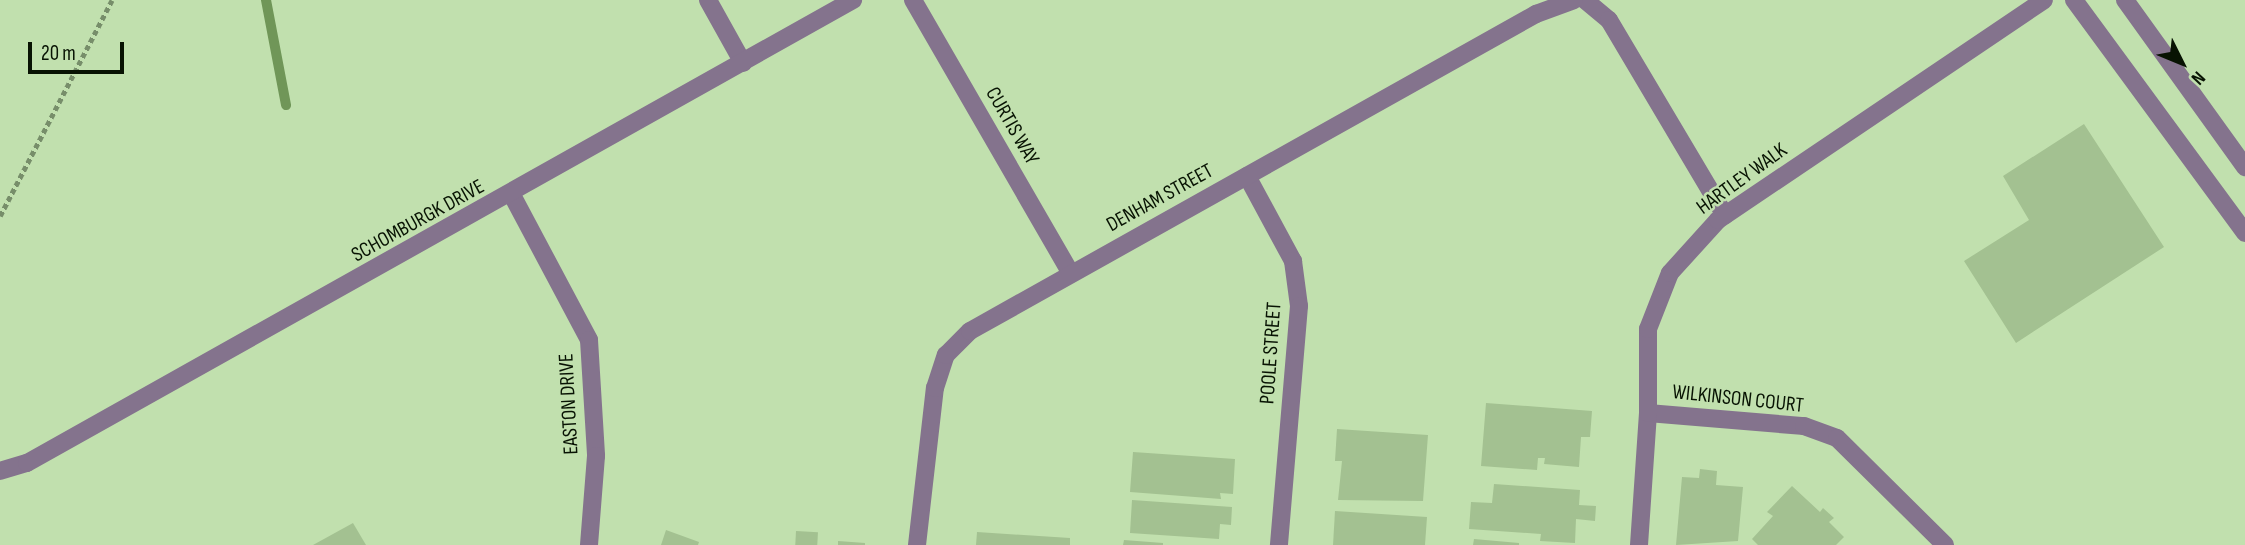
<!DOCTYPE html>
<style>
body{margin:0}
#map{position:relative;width:2245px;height:545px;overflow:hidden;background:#c1e0ae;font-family:"Sofia Sans Condensed",sans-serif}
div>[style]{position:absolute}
.stream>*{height:10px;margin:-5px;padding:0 5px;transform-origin:5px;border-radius:5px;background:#709658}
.building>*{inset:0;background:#a3c191;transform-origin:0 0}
.path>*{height:4.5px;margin-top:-2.25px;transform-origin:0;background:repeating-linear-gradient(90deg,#778e6a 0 5px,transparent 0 8.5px)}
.minor>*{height:18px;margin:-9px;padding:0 9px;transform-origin:9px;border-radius:9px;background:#84738d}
span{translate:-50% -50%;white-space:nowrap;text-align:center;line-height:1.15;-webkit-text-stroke:5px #c1e0ae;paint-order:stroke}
.street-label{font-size:21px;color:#081303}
.north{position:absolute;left:2147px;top:28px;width:70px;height:70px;-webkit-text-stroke:5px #c1e0ae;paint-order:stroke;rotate:133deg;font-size:19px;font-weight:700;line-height:28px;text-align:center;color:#081303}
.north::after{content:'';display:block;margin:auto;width:24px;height:32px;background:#081303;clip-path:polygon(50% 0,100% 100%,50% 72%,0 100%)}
.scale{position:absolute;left:28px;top:42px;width:96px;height:32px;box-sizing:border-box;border:4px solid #081303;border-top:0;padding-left:9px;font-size:21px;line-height:24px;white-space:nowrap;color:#081303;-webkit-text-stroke:5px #c1e0ae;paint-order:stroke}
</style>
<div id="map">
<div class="stream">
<div style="left:266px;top:0;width:107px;rotate:79.2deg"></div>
</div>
<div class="building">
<div style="clip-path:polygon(2084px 124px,2164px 247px,2016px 343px,1964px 261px,2029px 220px,2003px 176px)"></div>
<div style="clip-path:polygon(1486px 403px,1592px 411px,1590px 437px,1581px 437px,1579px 467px,1544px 464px,1545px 458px,1538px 458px,1537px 470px,1481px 466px)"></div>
<div style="clip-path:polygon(1337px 429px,1428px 435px,1423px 501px,1338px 500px,1342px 461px,1335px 461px)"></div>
<div style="clip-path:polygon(1133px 452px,1235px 459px,1233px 494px,1220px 493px,1221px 499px,1130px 492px)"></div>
<div style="clip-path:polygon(1700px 469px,1717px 471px,1716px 485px,1743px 487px,1738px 541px,1676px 545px,1682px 477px,1699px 478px)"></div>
<div style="clip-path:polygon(1494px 484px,1580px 490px,1579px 505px,1596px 506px,1595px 521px,1576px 519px,1575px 543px,1540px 541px,1541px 534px,1469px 529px,1471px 502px,1492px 503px)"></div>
<div style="clip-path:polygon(1792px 486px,1820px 512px,1823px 508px,1834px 518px,1829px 522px,1844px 537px,1836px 545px,1758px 545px,1752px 539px,1773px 516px,1767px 512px)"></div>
<div style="clip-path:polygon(1132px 500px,1232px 507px,1231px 525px,1220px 524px,1219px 539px,1130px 533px)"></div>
<div style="clip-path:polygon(1335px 511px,1427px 517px,1425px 545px,1333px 545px)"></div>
<div style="clip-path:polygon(353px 523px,366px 545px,313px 545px)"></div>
<div style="clip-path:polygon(666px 530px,699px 542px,698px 545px,661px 545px)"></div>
<div style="left:796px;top:531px;width:22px;height:14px;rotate:3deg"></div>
<div style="clip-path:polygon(977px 532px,1070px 538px,1070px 545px,976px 545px)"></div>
<div style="clip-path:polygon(1474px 539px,1519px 543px,1519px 545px,1473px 545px)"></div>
<div style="clip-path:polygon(1124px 540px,1163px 543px,1163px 545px,1123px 545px)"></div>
<div style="clip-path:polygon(838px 541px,865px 543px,865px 545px,838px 545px)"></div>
</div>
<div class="path">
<div style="left:0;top:216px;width:243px;rotate:-62.6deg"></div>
</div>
<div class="minor">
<div style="left:708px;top:0;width:72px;rotate:60.9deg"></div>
<div style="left:913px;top:0;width:316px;rotate:60deg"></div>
<div style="left:1585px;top:0;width:31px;rotate:40deg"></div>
<div style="left:1609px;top:20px;width:227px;rotate:59.3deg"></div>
<div style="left:2074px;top:0;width:289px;rotate:53.7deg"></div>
<div style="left:2125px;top:0;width:206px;rotate:54.3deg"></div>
<div style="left:1247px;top:176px;width:97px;rotate:61.6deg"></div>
<div style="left:1293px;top:261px;width:45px;rotate:82.4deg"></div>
<div style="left:1299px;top:306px;width:240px;rotate:94.8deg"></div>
<div style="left:512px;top:195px;width:164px;rotate:62deg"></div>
<div style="left:589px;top:340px;width:116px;rotate:86.5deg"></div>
<div style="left:596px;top:456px;width:89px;rotate:94.5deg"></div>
<div style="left:1648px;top:413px;width:157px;rotate:4.8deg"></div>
<div style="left:1804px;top:426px;width:35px;rotate:20deg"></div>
<div style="left:1837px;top:438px;width:152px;rotate:44.7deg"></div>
<div style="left:0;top:471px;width:28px;rotate:-17deg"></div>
<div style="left:27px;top:463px;width:947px;rotate:-29.27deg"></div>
<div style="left:917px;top:545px;width:158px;rotate:-83.5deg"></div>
<div style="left:935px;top:388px;width:35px;rotate:-72deg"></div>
<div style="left:946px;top:355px;width:34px;rotate:-45deg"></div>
<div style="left:970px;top:331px;width:649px;rotate:-29.25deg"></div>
<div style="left:1536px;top:14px;width:40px;rotate:-20.2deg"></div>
<div style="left:1639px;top:545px;width:132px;rotate:-86.1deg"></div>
<div style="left:1648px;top:413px;width:84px;rotate:-90deg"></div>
<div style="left:1648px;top:329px;width:60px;rotate:-68.6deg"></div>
<div style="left:1670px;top:273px;width:72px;rotate:-47.8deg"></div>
<div style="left:1718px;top:220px;width:393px;rotate:-34deg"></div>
</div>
<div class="street-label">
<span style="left:1012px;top:126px;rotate:60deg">CURTIS WAY</span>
<span style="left:1742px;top:179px;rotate:-36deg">HARTLEY WALK</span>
<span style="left:1160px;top:198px;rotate:-29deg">DENHAM STREET</span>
<span style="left:418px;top:221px;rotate:-29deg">SCHOMBURGK DRIVE</span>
<span style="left:1271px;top:353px;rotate:-86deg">POOLE STREET</span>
<span style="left:1738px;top:399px;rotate:6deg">WILKINSON COURT</span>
<span style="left:569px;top:404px;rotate:-93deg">EASTON DRIVE</span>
</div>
<div class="north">N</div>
<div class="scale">20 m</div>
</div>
